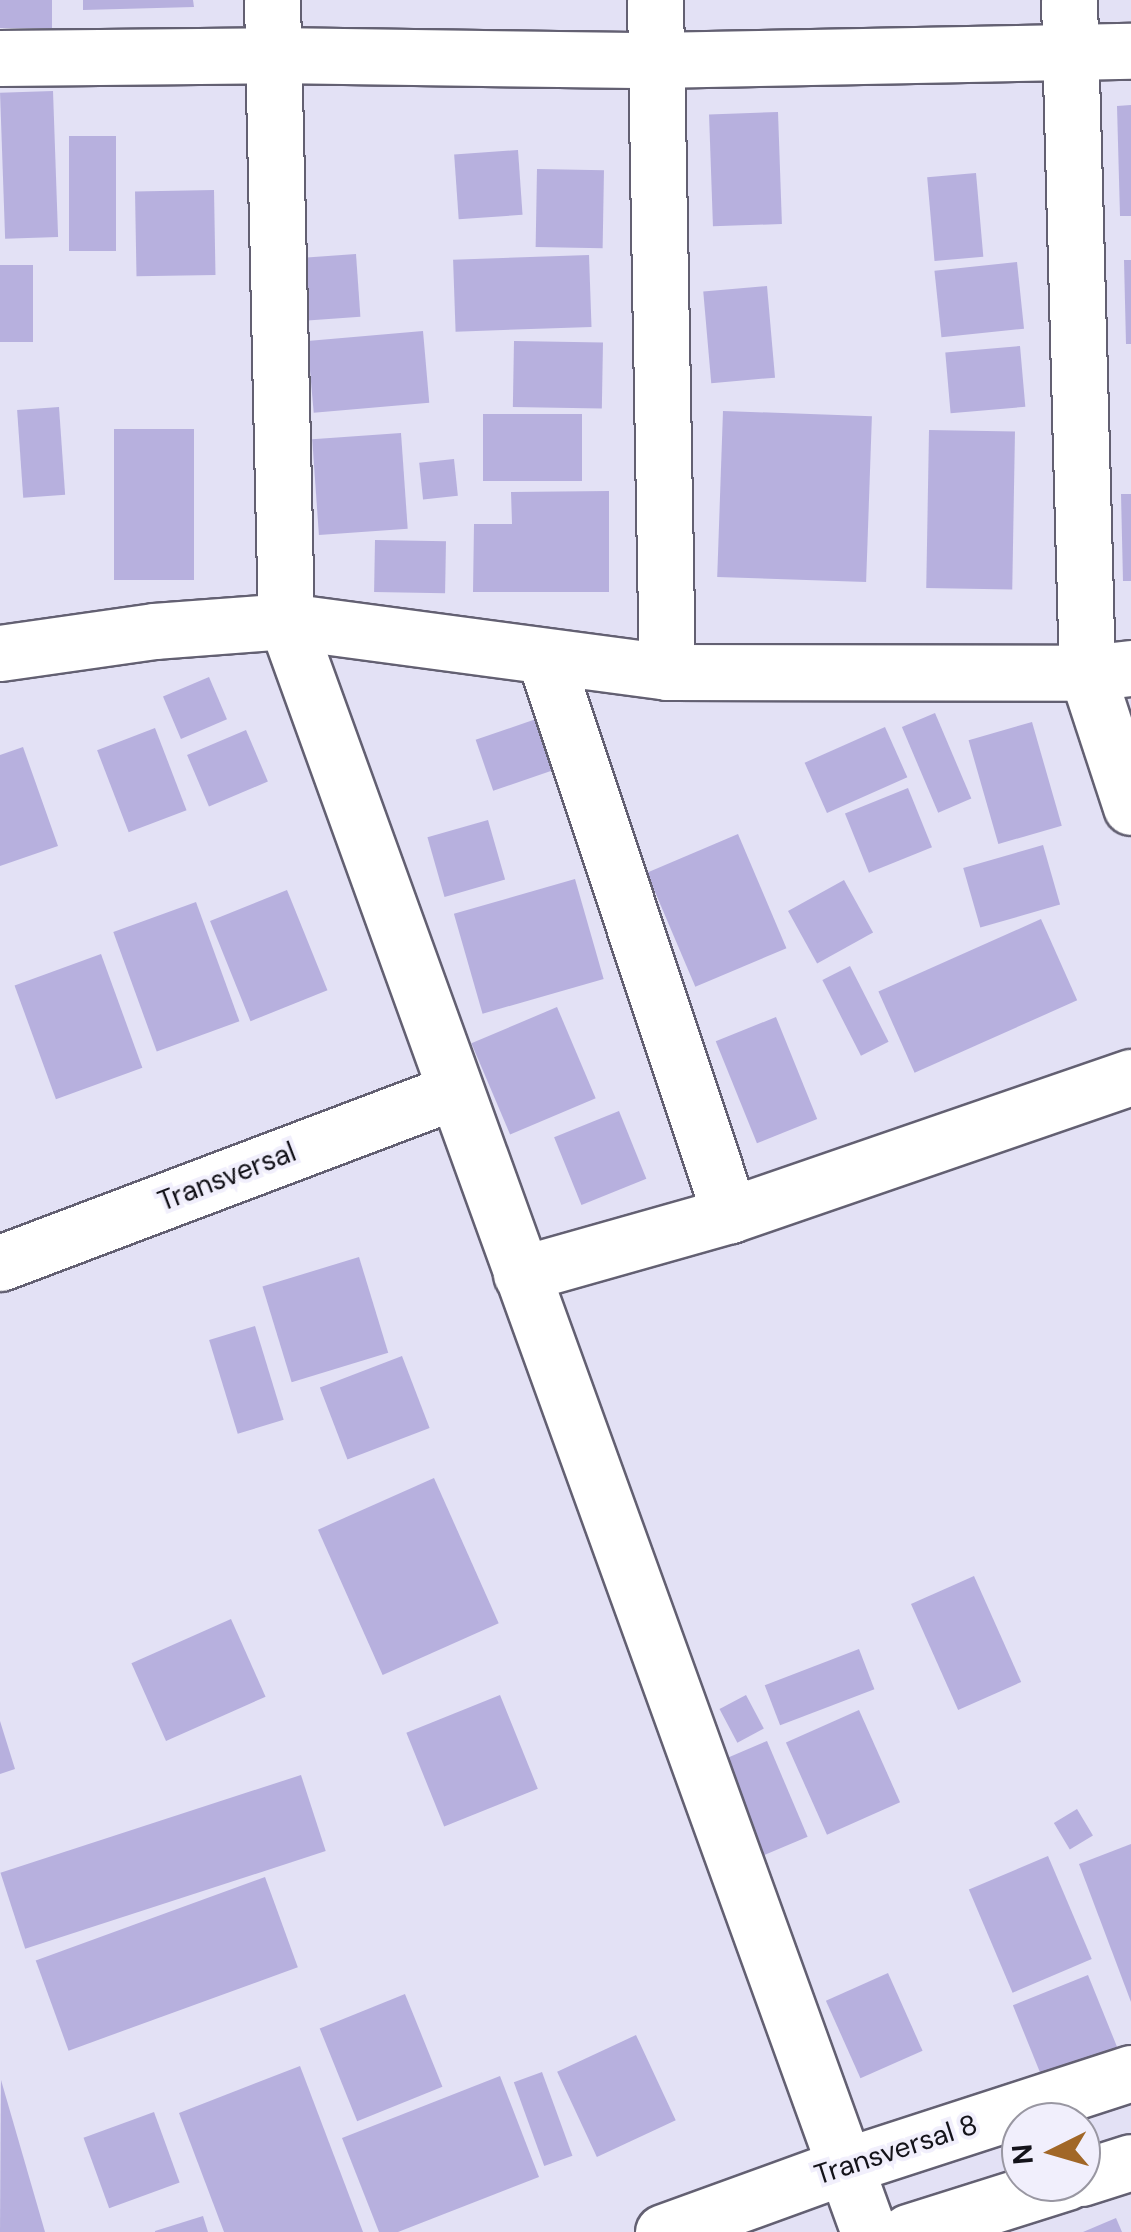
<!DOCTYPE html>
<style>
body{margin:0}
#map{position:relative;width:1131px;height:2232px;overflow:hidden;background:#e3e1f5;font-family:"DM Sans",sans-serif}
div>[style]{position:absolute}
.building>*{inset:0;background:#b7b0de;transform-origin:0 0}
.roads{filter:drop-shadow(2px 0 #636072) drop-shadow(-2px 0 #636072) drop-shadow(0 2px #636072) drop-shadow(0 -2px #636072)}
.minor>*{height:55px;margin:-27.5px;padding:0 27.5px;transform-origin:27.5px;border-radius:27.5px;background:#fff}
span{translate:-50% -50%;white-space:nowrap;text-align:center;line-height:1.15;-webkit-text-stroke:8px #f1effc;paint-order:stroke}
.street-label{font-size:28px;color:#14131a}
.north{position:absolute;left:1001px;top:2102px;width:100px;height:100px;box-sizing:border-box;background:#f1effc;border:2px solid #9997a2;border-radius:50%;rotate:265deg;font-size:28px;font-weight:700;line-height:40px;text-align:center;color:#14131a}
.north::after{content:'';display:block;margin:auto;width:35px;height:45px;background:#a16727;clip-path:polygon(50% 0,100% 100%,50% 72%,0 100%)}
</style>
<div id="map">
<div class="building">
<div style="left:0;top:0;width:52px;height:28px"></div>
<div style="clip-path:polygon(83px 0,193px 0,194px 7px,83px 10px)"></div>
<div style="left:53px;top:91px;width:146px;height:53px;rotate:88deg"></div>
<div style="clip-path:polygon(1131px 105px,1131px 216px,1120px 216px,1117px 106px)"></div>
<div style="left:778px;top:112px;width:112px;height:69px;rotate:88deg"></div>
<div style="left:69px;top:136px;width:47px;height:115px"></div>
<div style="left:518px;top:150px;width:65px;height:64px;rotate:86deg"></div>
<div style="left:537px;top:169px;width:67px;height:78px;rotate:1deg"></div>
<div style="left:976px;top:173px;width:84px;height:49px;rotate:85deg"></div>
<div style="left:214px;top:190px;width:85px;height:79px;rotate:89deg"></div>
<div style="left:356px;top:254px;width:63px;height:60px;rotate:86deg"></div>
<div style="left:589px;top:255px;width:72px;height:136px;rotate:88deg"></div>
<div style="clip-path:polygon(1124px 260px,1131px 260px,1131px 344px,1126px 344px)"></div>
<div style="left:1017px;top:262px;width:67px;height:83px;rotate:84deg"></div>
<div style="left:0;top:265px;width:33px;height:77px"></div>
<div style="left:767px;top:286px;width:92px;height:64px;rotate:85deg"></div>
<div style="left:423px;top:331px;width:72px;height:116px;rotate:85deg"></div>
<div style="left:514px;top:341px;width:89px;height:66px;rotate:1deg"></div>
<div style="left:1020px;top:346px;width:61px;height:75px;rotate:85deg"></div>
<div style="left:59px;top:407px;width:88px;height:42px;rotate:86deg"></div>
<div style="left:723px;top:411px;width:149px;height:166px;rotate:2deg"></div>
<div style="left:582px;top:414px;width:67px;height:99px;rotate:90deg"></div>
<div style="left:114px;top:429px;width:80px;height:151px"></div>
<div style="left:929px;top:430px;width:86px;height:158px;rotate:1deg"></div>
<div style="left:401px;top:433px;width:96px;height:89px;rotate:86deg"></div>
<div style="left:454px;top:459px;width:37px;height:35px;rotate:84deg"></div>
<div style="clip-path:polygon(609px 491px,609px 592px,473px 592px,474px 524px,512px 524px,511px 492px)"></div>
<div style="clip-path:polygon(1121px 494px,1131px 494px,1131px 581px,1123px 581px)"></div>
<div style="left:375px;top:540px;width:71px;height:52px;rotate:1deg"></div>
<div style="left:209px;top:677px;width:46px;height:50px;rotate:67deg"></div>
<div style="left:935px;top:713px;width:93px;height:36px;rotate:67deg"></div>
<div style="left:539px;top:718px;width:54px;height:67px;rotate:71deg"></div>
<div style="left:1032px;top:722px;width:108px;height:66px;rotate:74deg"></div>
<div style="left:885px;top:727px;width:55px;height:88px;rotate:66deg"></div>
<div style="left:155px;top:728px;width:88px;height:62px;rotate:69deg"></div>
<div style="left:246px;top:730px;width:56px;height:64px;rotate:67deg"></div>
<div style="clip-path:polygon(23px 747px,58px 846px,0 866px,0 755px)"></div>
<div style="left:908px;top:788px;width:64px;height:68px;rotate:68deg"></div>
<div style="left:488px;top:820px;width:62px;height:63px;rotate:74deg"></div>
<div style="left:738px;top:834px;width:124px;height:99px;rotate:67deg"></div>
<div style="left:1043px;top:845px;width:62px;height:83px;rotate:74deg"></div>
<div style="left:575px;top:879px;width:104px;height:126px;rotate:74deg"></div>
<div style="left:844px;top:880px;width:60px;height:64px;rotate:61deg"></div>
<div style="left:287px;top:890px;width:108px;height:83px;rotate:68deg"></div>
<div style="left:196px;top:902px;width:127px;height:88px;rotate:70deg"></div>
<div style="left:1041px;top:919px;width:89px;height:178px;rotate:66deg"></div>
<div style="left:101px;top:954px;width:121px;height:92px;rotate:70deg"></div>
<div style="left:850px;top:966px;width:85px;height:31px;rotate:63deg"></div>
<div style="left:557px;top:1007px;width:99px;height:93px;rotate:67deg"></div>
<div style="left:776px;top:1017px;width:110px;height:65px;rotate:68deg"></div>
<div style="left:619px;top:1111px;width:73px;height:70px;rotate:68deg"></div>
<div style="left:359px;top:1257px;width:100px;height:101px;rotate:73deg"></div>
<div style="left:255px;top:1326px;width:98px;height:48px;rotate:73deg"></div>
<div style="left:402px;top:1356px;width:77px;height:88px;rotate:69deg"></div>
<div style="left:434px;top:1478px;width:159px;height:127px;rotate:66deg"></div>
<div style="left:974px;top:1576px;width:116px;height:69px;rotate:66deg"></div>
<div style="left:231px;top:1619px;width:85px;height:109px;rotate:66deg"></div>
<div style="left:859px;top:1649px;width:43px;height:101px;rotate:69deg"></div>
<div style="left:500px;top:1695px;width:101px;height:101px;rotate:68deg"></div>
<div style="left:746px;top:1695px;width:38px;height:30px;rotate:62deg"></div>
<div style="left:859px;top:1710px;width:101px;height:80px;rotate:66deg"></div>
<div style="clip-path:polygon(0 1721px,15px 1769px,0 1774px)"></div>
<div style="left:767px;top:1741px;width:104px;height:60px;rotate:67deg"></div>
<div style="left:301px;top:1775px;width:80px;height:316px;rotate:72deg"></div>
<div style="left:1077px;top:1809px;width:31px;height:27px;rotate:59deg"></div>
<div style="clip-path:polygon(1131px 1844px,1131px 2002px,1079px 1864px)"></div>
<div style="left:1048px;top:1856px;width:112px;height:86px;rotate:67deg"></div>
<div style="left:265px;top:1877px;width:96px;height:244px;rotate:70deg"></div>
<div style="left:888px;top:1973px;width:85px;height:68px;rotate:66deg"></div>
<div style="left:1088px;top:1975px;width:86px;height:81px;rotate:68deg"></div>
<div style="left:405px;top:1994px;width:100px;height:92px;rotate:68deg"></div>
<div style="left:636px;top:2035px;width:94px;height:87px;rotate:65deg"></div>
<div style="clip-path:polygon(300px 2066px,363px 2232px,224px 2232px,179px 2113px)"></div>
<div style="left:542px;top:2072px;width:89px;height:30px;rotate:70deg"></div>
<div style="clip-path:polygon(500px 2076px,539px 2177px,398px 2232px,379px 2232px,342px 2138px)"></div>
<div style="clip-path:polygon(1px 2080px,45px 2232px,0 2232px)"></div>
<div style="left:154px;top:2112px;width:75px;height:75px;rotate:70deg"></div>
<div style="clip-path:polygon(203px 2216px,208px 2232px,155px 2232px,155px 2231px)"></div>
<div style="clip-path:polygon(1116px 2218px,1122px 2232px,1083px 2232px)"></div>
</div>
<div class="roads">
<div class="minor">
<div style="left:272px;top:0;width:621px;rotate:88.71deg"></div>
<div style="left:286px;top:621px;width:1713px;rotate:70.11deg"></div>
<div style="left:655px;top:0;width:672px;rotate:88.98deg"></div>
<div style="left:1069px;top:0;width:673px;rotate:88.47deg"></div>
<div style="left:1087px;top:673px;width:141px;rotate:71.8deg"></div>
<div style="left:0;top:58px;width:273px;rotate:-0.6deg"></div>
<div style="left:273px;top:55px;width:381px;rotate:0.8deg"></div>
<div style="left:654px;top:60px;width:477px;rotate:-1.1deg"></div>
<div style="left:0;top:653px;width:156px;rotate:-8.1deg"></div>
<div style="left:154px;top:631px;width:132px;rotate:-4.3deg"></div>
<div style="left:286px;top:621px;width:384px;rotate:7.6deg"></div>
<div style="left:667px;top:672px;width:420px;rotate:0.1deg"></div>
<div style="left:1087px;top:673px;width:44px;rotate:-6.5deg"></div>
<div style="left:545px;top:658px;width:587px;rotate:71.63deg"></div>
<div style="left:0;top:1263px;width:485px;rotate:-20.7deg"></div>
<div style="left:521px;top:1274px;width:217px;rotate:-15.8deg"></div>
<div style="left:730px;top:1215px;width:424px;rotate:-19deg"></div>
<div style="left:1081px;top:2178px;width:52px;rotate:-17.7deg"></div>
<div style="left:663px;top:2232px;width:194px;rotate:-19.9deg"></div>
<div style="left:845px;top:2166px;width:301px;rotate:-18deg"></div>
<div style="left:908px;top:2232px;width:167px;rotate:-17.5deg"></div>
</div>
</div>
<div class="street-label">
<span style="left:227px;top:1177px;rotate:-21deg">Transversal</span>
<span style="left:896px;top:2150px;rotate:-18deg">Transversal 8</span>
</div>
<div class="north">N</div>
</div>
